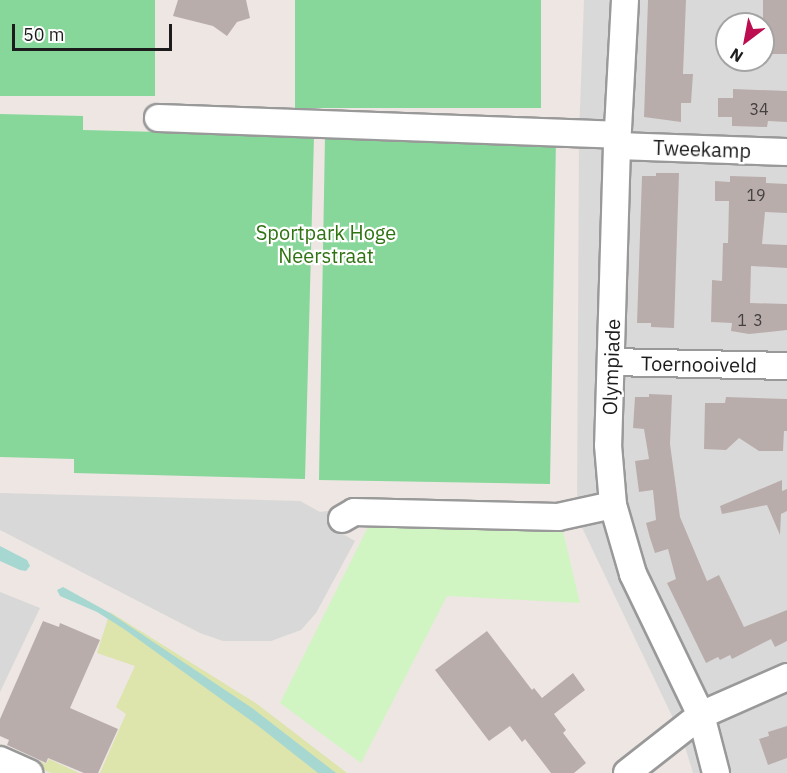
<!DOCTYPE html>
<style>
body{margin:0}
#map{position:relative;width:787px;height:773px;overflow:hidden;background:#ede6e3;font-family:"IBM Plex Sans",sans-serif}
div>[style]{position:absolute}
.residential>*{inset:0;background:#dad9da}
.grass>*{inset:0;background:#dde4ac}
.park>*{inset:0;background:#d1f5c2}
.pitch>*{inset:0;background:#86d799;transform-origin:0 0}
.parking>*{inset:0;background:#d8d8d8}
.water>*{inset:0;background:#a6d8d1}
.building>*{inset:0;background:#b9adac;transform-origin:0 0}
.roads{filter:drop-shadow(2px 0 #999) drop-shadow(-2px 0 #999) drop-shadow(0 2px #999) drop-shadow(0 -2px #999)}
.minor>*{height:26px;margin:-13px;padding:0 13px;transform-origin:13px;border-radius:13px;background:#fff}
span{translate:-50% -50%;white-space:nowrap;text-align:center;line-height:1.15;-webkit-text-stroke:4.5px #fff;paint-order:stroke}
.number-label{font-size:16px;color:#434040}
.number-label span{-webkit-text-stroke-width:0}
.street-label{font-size:20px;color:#1c1c1c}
.park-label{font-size:20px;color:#2e7212}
.north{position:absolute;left:715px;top:12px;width:60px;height:60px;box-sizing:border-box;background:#fff;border:2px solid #a4a4a4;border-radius:50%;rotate:212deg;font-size:16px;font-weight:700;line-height:24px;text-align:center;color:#1c1c1c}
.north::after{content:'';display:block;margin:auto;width:21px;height:27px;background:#bb0d4f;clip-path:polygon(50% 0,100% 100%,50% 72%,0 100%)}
.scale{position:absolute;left:12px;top:24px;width:160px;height:27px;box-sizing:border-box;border:3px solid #1c1c1c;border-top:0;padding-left:8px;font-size:18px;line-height:21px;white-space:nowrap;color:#1c1c1c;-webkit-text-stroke:4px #fff;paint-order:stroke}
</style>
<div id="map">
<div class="residential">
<div style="clip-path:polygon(evenodd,584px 0,787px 0,787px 773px,693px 773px,682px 737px,577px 517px,579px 134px,584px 0,727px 24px,763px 24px,763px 60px,727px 60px,727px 24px)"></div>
</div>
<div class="grass">
<div style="clip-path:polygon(110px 612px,257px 704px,347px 773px,100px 773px,126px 714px,116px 707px,135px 666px,97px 653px)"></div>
<div style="clip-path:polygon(0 744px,46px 764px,49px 759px,79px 773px,51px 773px,0 751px)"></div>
</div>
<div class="park">
<div style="clip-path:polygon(372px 519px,561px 523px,580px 603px,447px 596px,361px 763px,280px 703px)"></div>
</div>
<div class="pitch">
<div style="left:0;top:0;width:155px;height:96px"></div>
<div style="left:295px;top:0;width:246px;height:108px"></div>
<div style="clip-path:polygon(0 114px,83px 116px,83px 130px,314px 136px,305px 479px,74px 473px,74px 459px,0 457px)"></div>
<div style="left:325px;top:137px;width:231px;height:343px;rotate:1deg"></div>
</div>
<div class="parking">
<div style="clip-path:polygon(0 493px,300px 501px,320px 512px,342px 509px,341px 533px,355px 541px,316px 613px,301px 630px,271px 641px,223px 641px,200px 633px,0 530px)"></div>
<div style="clip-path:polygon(0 592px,40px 608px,0 692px)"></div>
</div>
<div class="water">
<div style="clip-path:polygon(0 546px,27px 560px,30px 566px,26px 571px,20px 570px,0 561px)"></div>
<div style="clip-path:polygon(63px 587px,110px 613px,252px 708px,336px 773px,318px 773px,257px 725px,124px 629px,97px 612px,60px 596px,57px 590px)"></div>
</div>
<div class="building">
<div style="clip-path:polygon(178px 0,246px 0,250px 18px,237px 22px,227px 36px,213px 26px,173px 16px)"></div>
<div style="clip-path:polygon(648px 0,686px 0,683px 74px,693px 74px,691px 103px,681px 103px,681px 122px,644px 117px)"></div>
<div style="left:763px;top:0;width:24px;height:54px"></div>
<div style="clip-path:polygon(733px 89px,787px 91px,787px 122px,768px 121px,767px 127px,732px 126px,732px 117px,718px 117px,718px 98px,733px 98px)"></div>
<div style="clip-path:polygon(656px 173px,679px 173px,674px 328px,651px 327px,651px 323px,637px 323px,642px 176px,656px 176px)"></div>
<div style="clip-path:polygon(730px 176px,766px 177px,766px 183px,787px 184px,787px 213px,765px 212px,762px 244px,787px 245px,787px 268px,751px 266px,750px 303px,787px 304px,787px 330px,749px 334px,731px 331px,732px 323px,711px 322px,712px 280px,722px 281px,723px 243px,728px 243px,729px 201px,715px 201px,715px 181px,730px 182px)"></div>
<div style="clip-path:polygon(649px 394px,672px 395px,670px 444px,680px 517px,707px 581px,719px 575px,744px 627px,787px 610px,787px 641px,775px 647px,771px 639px,732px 659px,730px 655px,720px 660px,718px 657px,706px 663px,667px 583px,676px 579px,668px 549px,655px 553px,650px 538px,646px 523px,656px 520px,653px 490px,639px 492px,635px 461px,649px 459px,644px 429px,633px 428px,635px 397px,649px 397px)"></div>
<div style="clip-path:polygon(726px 397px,787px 399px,787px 431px,784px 431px,783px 451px,759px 451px,739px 438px,726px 450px,704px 449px,705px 403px,725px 403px)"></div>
<div style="clip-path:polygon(782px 480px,782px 491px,787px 489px,787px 511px,781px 514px,780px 535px,767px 505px,722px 514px,720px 506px)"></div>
<div style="clip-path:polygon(43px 621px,59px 627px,60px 623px,100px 640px,70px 708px,118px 729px,98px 773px,84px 773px,48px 758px,46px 763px,7px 745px,9px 740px,0 736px,0 719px)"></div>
<div style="clip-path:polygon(487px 631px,532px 690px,534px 688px,542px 698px,573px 673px,585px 690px,554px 714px,566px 730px,563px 733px,586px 763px,574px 773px,551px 773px,525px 739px,522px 742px,510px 726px,489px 741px,435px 670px)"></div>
<div style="clip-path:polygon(787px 726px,787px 758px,768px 765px,759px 739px,769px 736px,768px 732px)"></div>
</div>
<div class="roads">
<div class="minor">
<div style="left:625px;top:0;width:146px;rotate:93.1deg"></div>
<div style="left:617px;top:146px;width:299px;rotate:91.7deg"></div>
<div style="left:608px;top:445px;width:60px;rotate:85.2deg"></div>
<div style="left:613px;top:505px;width:72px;rotate:73.8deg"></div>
<div style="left:633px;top:574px;width:157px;rotate:64.3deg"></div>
<div style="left:701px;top:715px;width:60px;rotate:75.5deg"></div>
<div style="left:158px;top:118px;width:459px;rotate:2.1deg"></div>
<div style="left:617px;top:146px;width:170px;rotate:2deg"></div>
<div style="left:611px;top:362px;width:176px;rotate:1.3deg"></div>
<div style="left:342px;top:519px;width:14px;rotate:-30deg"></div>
<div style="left:354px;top:512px;width:204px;rotate:1.4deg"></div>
<div style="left:558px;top:517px;width:56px;rotate:-12.3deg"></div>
<div style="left:0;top:760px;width:32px;rotate:24deg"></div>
<div style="left:627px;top:773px;width:94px;rotate:-38.1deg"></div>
<div style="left:701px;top:715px;width:94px;rotate:-23.8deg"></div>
</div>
</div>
<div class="number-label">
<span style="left:759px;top:109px">34</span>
<span style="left:756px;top:195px">19</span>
<span style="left:742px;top:320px">1</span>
<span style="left:758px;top:320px">3</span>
</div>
<div class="street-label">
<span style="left:702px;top:149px;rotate:2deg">Tweekamp</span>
<span style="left:699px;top:364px;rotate:1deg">Toernooiveld</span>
<span style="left:611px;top:367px;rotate:-88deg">Olympiade</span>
</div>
<div class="park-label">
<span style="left:326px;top:244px">Sportpark Hoge<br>Neerstraat</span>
</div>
<div class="north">N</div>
<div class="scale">50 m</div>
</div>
